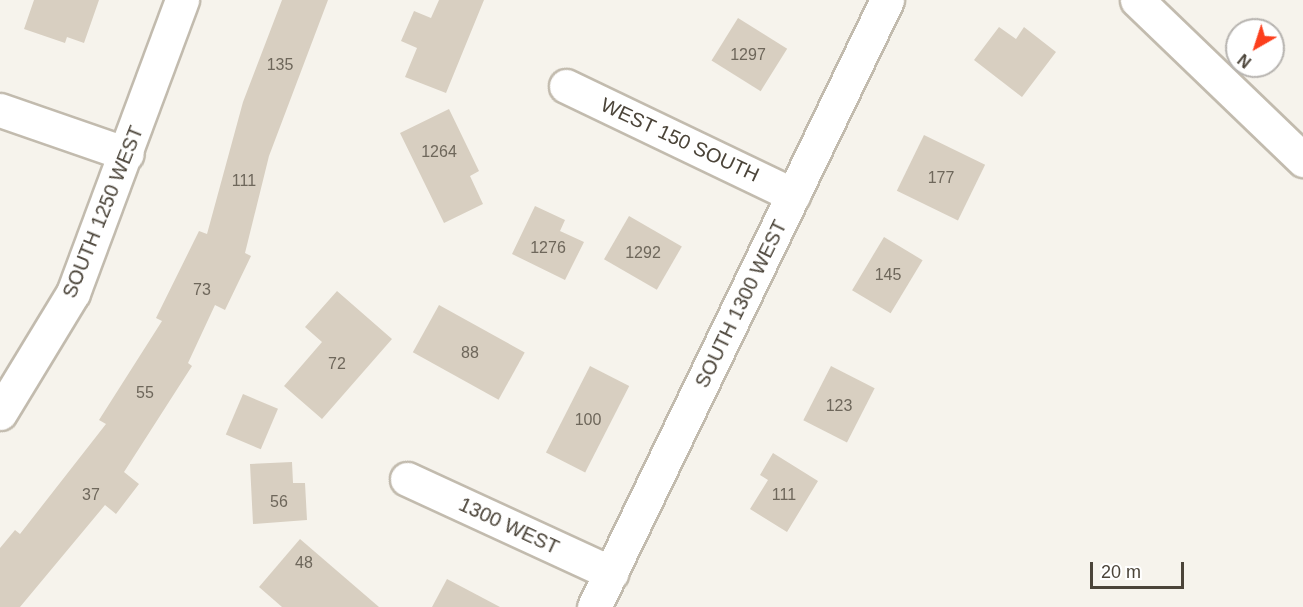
<!DOCTYPE html>
<style>
body{margin:0}
#map{position:relative;width:1303px;height:607px;overflow:hidden;background:#f6f3ec;font-family:Helvetica,sans-serif}
div>[style]{position:absolute}
.building>*{inset:0;background:#d8cfc1;transform-origin:0 0}
.roads{filter:drop-shadow(2px 0 #c2bbae) drop-shadow(-2px 0 #c2bbae) drop-shadow(0 2px #c2bbae) drop-shadow(0 -2px #c2bbae)}
.minor>*{height:33px;margin:-16.5px;padding:0 16.5px;transform-origin:16.5px;border-radius:16.5px;background:#fff}
span{translate:-50% -50%;white-space:nowrap;text-align:center;line-height:1.15;-webkit-text-stroke:6px #fff;paint-order:stroke}
.number-label{font-size:16px;color:#6e675b}
.number-label span{-webkit-text-stroke-width:0}
.street-label{font-size:20px;color:#4b4439}
.north{position:absolute;left:1225px;top:18px;width:60px;height:60px;box-sizing:border-box;background:#fff;border:2px solid #b7b4b0;border-radius:50%;rotate:219deg;font-size:16px;font-weight:700;line-height:24px;text-align:center;color:#4b4439}
.north::after{content:'';display:block;margin:auto;width:21px;height:27px;background:#fc3f1d;clip-path:polygon(50% 0,100% 100%,50% 72%,0 100%)}
.scale{position:absolute;left:1090px;top:562px;width:94px;height:27px;box-sizing:border-box;border:3px solid #4b4439;border-top:0;padding-left:8px;font-size:18px;line-height:21px;white-space:nowrap;color:#4b4439;-webkit-text-stroke:4px #fff;paint-order:stroke}
</style>
<div id="map">
<div class="building">
<div style="clip-path:polygon(34px 0,99px 0,84px 43px,67px 37px,65px 43px,24px 29px)"></div>
<div style="clip-path:polygon(282px 0,328px 0,269px 156px,245px 253px,251px 256px,225px 310px,215px 305px,188px 363px,192px 366px,124px 472px,139px 484px,116px 514px,105px 505px,20px 607px,0 607px,0 548px,15px 530px,20px 534px,106px 424px,99px 420px,162px 321px,156px 318px,199px 231px,207px 234px,243px 102px)"></div>
<div style="clip-path:polygon(439px 0,484px 0,446px 93px,405px 77px,417px 48px,401px 41px,414px 11px,431px 18px)"></div>
<div style="left:738px;top:18px;width:58px;height:50px;rotate:32deg"></div>
<div style="clip-path:polygon(999px 27px,1016px 39px,1024px 27px,1056px 52px,1022px 97px,974px 60px)"></div>
<div style="clip-path:polygon(449px 109px,479px 171px,470px 176px,483px 204px,444px 223px,400px 133px)"></div>
<div style="left:924px;top:135px;width:68px;height:62px;rotate:26deg"></div>
<div style="clip-path:polygon(535px 206px,565px 220px,560px 231px,584px 242px,565px 280px,512px 254px)"></div>
<div style="left:629px;top:216px;width:61px;height:50px;rotate:30deg"></div>
<div style="left:884px;top:237px;width:45px;height:62px;rotate:31deg"></div>
<div style="clip-path:polygon(337px 291px,392px 339px,322px 419px,284px 386px,322px 342px,305px 327px)"></div>
<div style="left:439px;top:305px;width:98px;height:54px;rotate:29deg"></div>
<div style="left:590px;top:366px;width:44px;height:97px;rotate:27deg"></div>
<div style="left:831px;top:366px;width:49px;height:61px;rotate:27deg"></div>
<div style="left:243px;top:394px;width:38px;height:44px;rotate:23deg"></div>
<div style="clip-path:polygon(773px 453px,818px 481px,787px 532px,750px 509px,768px 480px,760px 475px)"></div>
<div style="clip-path:polygon(292px 462px,293px 483px,305px 483px,307px 520px,253px 524px,250px 464px)"></div>
<div style="clip-path:polygon(300px 539px,379px 607px,282px 607px,259px 587px)"></div>
<div style="clip-path:polygon(447px 579px,500px 607px,432px 607px)"></div>
</div>
<div class="roads">
<div class="minor">
<div style="left:1137px;top:0;width:231px;rotate:43.9deg"></div>
<div style="left:566px;top:86px;width:252px;rotate:25.6deg"></div>
<div style="left:0;top:110px;width:134px;rotate:19.1deg"></div>
<div style="left:0;top:413px;width:140px;rotate:-58.7deg"></div>
<div style="left:73px;top:293px;width:313px;rotate:-69.6deg"></div>
<div style="left:407px;top:479px;width:225px;rotate:24.7deg"></div>
<div style="left:594px;top:607px;width:674px;rotate:-64.23deg"></div>
</div>
</div>
<div class="number-label">
<span style="left:748px;top:55px">1297</span>
<span style="left:280px;top:65px">135</span>
<span style="left:439px;top:152px">1264</span>
<span style="left:941px;top:178px">177</span>
<span style="left:244px;top:181px">111</span>
<span style="left:548px;top:248px">1276</span>
<span style="left:643px;top:253px">1292</span>
<span style="left:888px;top:275px">145</span>
<span style="left:202px;top:290px">73</span>
<span style="left:470px;top:353px">88</span>
<span style="left:337px;top:364px">72</span>
<span style="left:145px;top:393px">55</span>
<span style="left:839px;top:406px">123</span>
<span style="left:588px;top:420px">100</span>
<span style="left:91px;top:495px">37</span>
<span style="left:784px;top:495px">111</span>
<span style="left:279px;top:502px">56</span>
<span style="left:304px;top:563px">48</span>
</div>
<div class="street-label">
<span style="left:680px;top:140px;rotate:25deg">WEST 150 SOUTH</span>
<span style="left:103px;top:212px;rotate:-68deg">SOUTH 1250 WEST</span>
<span style="left:741px;top:304px;rotate:-64deg">SOUTH 1300 WEST</span>
<span style="left:509px;top:526px;rotate:25deg">1300 WEST</span>
</div>
<div class="north">N</div>
<div class="scale">20 m</div>
</div>
